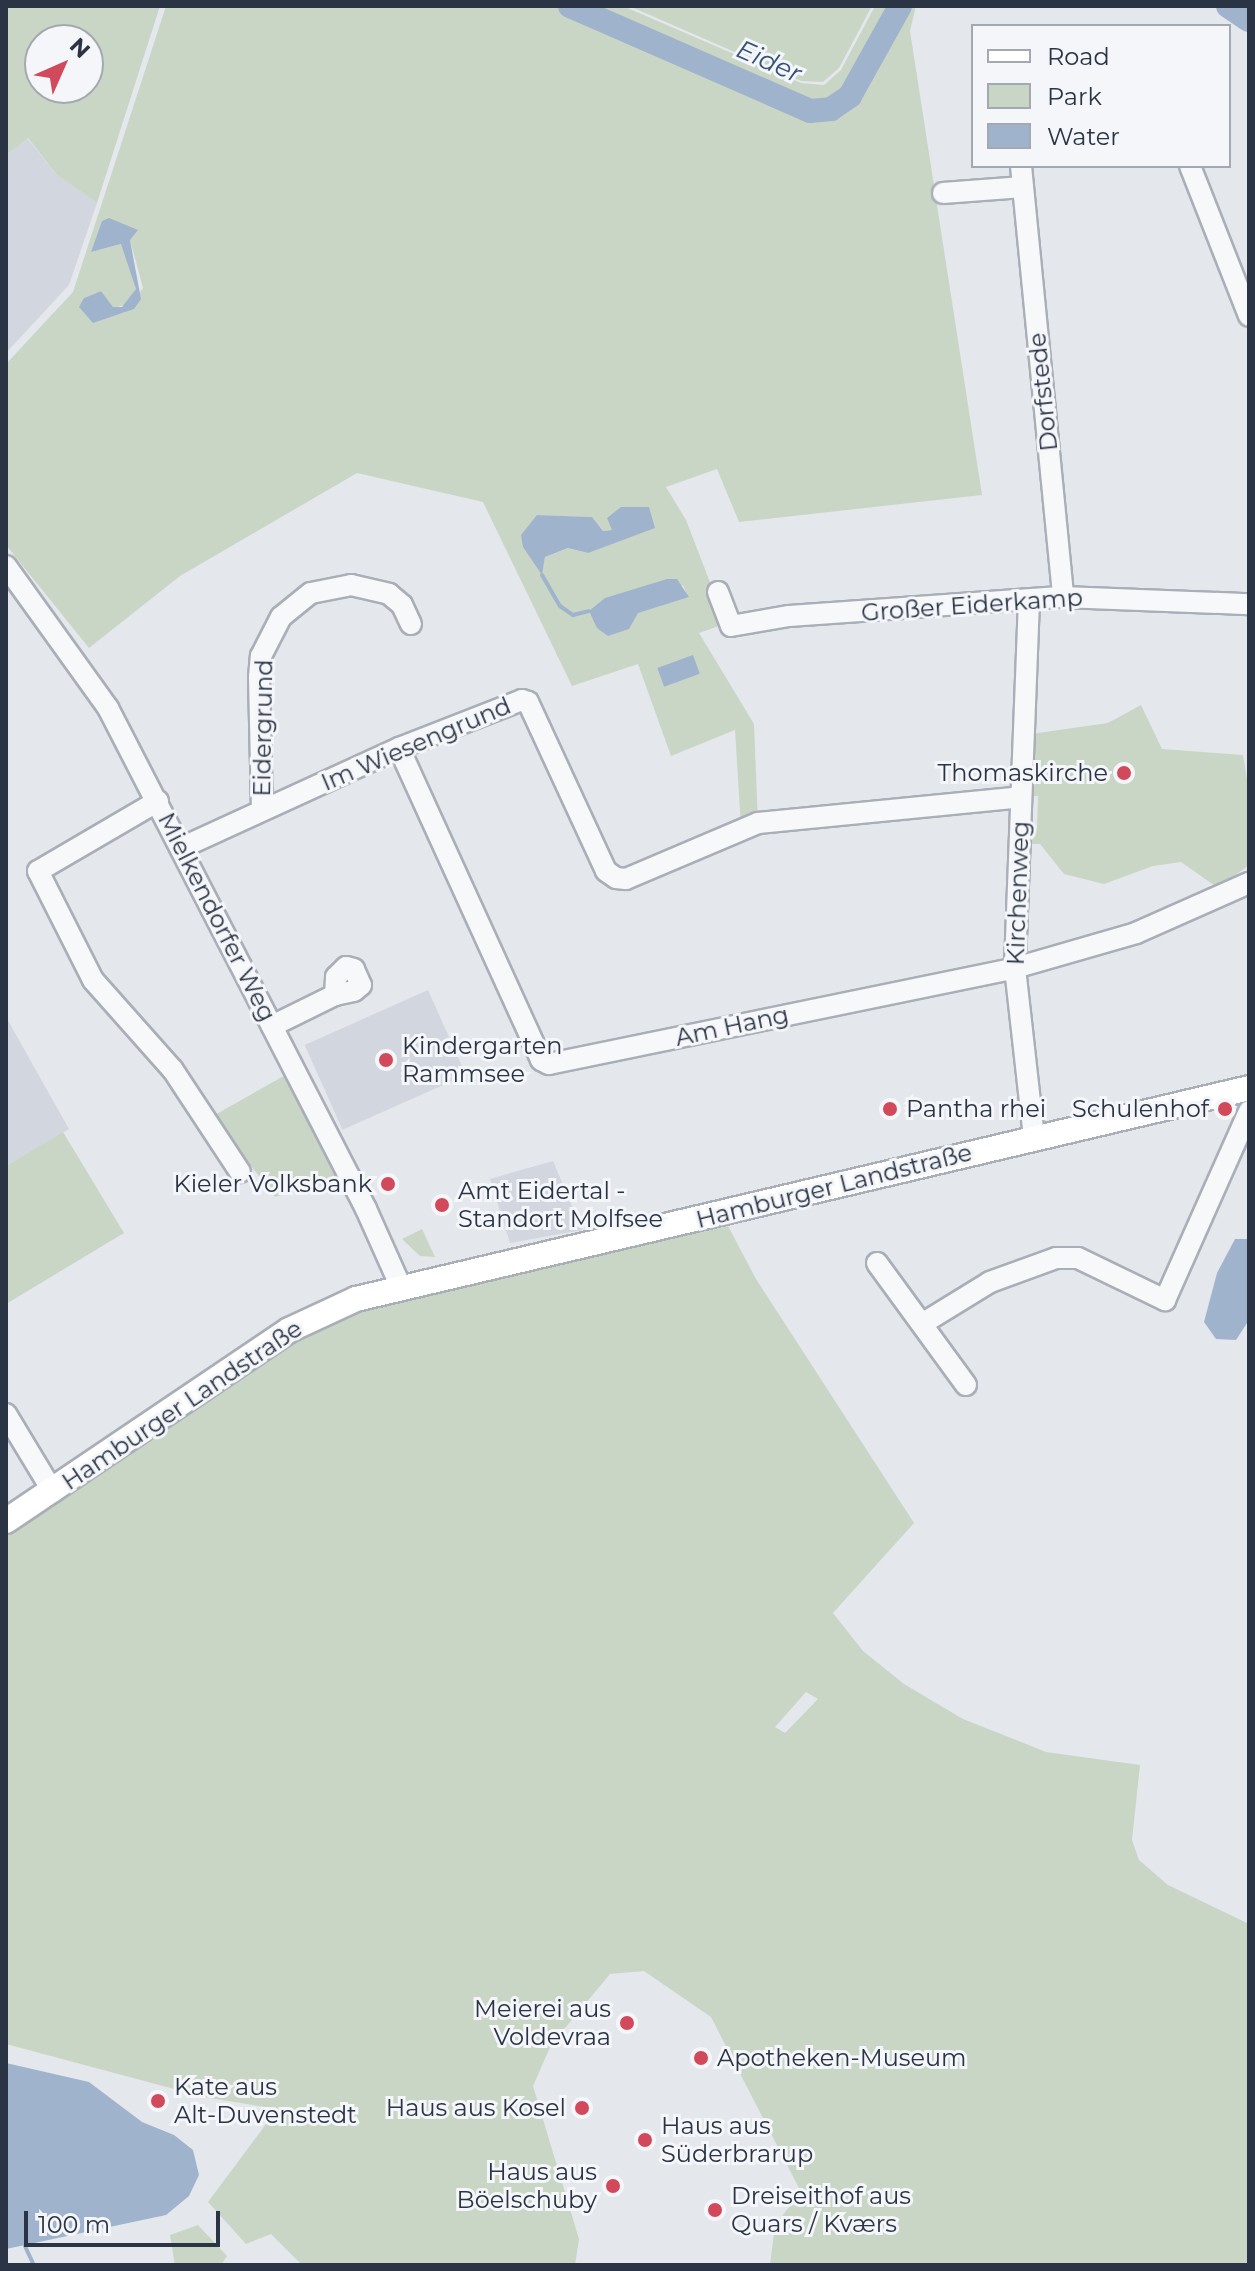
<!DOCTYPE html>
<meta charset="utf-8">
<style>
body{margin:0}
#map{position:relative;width:1255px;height:2271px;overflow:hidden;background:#e4e7ec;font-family:Montserrat,sans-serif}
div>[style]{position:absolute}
.built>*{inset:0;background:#d2d6de;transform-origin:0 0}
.green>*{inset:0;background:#c9d6c5}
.water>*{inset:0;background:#9fb4cc;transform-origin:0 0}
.stream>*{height:4px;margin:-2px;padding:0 2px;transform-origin:2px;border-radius:2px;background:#9fb4cc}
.river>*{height:24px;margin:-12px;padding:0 12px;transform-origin:12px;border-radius:12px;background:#9fb4cc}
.roads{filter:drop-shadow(2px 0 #a9aeb7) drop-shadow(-2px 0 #a9aeb7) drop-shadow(0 2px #a9aeb7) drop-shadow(0 -2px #a9aeb7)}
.minor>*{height:20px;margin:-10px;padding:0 10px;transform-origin:10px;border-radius:10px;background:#f7f8fa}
.major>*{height:24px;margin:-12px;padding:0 12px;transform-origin:12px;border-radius:12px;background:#fff}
.dots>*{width:22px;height:22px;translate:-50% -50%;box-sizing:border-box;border:4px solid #f4f6f9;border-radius:50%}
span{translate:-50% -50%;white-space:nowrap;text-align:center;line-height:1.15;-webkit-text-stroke:6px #f4f6f9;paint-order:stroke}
.street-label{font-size:24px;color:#2b3445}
.poi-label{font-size:24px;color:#2b3445}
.right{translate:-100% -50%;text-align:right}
.left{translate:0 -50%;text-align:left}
.water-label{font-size:26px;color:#34527a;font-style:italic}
.frame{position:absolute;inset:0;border:8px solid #2b3445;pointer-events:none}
.legend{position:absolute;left:971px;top:24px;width:260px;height:144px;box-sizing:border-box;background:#f4f6f9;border:2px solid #a4a8b1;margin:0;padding:10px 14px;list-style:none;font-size:24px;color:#2b3445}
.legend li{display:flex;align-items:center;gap:16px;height:40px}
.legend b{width:40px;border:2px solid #a4a8b1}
.north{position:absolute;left:24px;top:24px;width:80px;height:80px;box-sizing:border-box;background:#f4f6f9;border:2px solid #a4a8b1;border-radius:50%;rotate:45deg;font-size:22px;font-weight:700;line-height:32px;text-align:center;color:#2b3445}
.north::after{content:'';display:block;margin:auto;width:28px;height:36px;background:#d1495b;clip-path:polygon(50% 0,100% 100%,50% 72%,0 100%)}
.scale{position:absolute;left:24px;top:2211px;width:196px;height:36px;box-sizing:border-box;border:4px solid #2b3445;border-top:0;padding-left:10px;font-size:24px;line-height:28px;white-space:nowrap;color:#2b3445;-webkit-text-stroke:6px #f4f6f9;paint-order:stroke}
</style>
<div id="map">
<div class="built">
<div style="clip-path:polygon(27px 138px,57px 175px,97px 203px,69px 285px,6px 353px,6px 155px)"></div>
<div style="left:428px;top:990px;width:93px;height:135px;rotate:66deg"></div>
<div style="clip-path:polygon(6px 1017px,69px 1129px,6px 1166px)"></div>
<div style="clip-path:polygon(553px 1161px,582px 1230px,510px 1243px,490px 1179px)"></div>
</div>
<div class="green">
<div style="clip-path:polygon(evenodd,6px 6px,160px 6px,97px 203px,57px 175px,28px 138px,6px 155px,6px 6px,40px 40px,88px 40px,88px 88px,40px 88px,40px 40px)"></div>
<div style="clip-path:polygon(evenodd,166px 6px,623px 6px,801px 83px,824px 85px,841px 70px,875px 6px,916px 6px,910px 31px,982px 495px,739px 522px,717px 469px,666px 487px,686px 520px,723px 616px,719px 626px,699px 633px,754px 724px,758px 823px,741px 827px,735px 730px,671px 756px,638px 664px,572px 686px,483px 502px,357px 473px,180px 576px,89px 648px,6px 545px,6px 364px,73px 292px,166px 6px,130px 240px,143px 288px,124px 313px,109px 314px,84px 298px,101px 291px,113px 308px,129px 304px,136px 289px,130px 264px,121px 244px,92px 252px,130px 240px,166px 6px,537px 515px,591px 517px,603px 531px,612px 530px,588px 553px,568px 548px,545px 557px,542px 573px,537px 515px,166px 6px,683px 585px,688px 597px,637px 613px,683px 585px)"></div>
<div style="clip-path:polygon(629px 6px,872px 6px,839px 68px,823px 82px,801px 81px)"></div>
<div style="clip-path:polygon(1141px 705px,1162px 749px,1243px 755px,1249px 791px,1249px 865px,1218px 888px,1181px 862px,1153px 866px,1104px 884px,1064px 874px,1040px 844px,1030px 844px,1030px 830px,1037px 828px,1038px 796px,1027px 796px,1031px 734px,1108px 723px)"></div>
<div style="clip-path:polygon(289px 1073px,342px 1177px,275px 1197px,213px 1116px)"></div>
<div style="clip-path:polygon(63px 1132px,124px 1233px,6px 1304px,6px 1166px)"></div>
<div style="clip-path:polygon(evenodd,728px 1226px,756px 1279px,914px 1523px,833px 1613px,863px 1651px,904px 1684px,963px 1719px,1046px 1752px,1140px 1765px,1132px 1840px,1139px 1860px,1168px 1885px,1249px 1924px,1249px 2265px,770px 2265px,775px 2225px,801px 2192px,711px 2017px,644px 1971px,610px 1974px,551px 2045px,533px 2086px,579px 2239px,575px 2265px,302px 2265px,271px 2234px,246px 2244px,208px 2202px,269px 2120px,271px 2108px,204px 2097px,6px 2044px,6px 1533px,326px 1315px,728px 1226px,806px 1692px,818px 1699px,785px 1733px,775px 1727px,806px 1692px)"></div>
<div style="clip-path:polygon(422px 1229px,435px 1257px,420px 1256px,402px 1239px)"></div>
<div style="clip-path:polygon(198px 2225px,227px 2256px,221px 2265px,175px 2265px,170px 2235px)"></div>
</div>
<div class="water">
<div style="clip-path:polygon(109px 218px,138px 230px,130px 240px,141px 299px,134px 309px,93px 323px,79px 307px,84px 298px,101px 291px,113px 307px,122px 307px,136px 289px,121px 244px,91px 252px,102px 221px)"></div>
<div style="clip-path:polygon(621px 507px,649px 507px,655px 528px,588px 553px,568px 548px,545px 557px,542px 575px,523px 547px,521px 535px,537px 515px,592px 517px,603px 531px,612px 530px,607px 518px)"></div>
<div style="clip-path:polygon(667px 579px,677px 579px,689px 597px,638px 613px,629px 629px,608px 636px,597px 628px,589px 611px,605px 598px)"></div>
<div style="left:693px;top:655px;width:20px;height:38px;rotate:70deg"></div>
<div style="clip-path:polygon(1235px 1239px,1249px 1239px,1249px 1320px,1236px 1340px,1216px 1339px,1204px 1322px,1217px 1273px)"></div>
<div style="clip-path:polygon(6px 2063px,89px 2082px,142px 2122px,174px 2135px,193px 2150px,199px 2175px,189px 2196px,166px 2215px,6px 2249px)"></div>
</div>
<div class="stream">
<div style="left:542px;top:575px;width:36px;rotate:60deg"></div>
<div style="left:560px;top:606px;width:16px;rotate:35deg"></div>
<div style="left:573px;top:615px;width:16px;rotate:-14deg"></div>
<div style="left:24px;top:2244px;width:23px;rotate:65deg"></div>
</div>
<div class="river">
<div style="left:570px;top:6px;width:262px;rotate:23.6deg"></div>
<div style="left:810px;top:111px;width:21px;rotate:-5deg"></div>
<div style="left:831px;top:109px;width:23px;rotate:-34deg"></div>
<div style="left:850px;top:96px;width:103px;rotate:-60.9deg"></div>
<div style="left:1228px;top:6px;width:25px;rotate:34deg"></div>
</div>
<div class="roads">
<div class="minor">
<div style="left:1021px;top:166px;width:433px;rotate:84.4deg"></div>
<div style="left:1190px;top:166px;width:161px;rotate:68.5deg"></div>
<div style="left:943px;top:193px;width:80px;rotate:-4.3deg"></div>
<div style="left:6px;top:566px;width:175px;rotate:54.3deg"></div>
<div style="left:108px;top:708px;width:564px;rotate:62.75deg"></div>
<div style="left:366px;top:1209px;width:83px;rotate:65.9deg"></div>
<div style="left:718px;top:592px;width:36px;rotate:69deg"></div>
<div style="left:731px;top:626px;width:59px;rotate:-9.8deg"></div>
<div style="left:789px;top:616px;width:275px;rotate:-4deg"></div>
<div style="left:1063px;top:597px;width:186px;rotate:2.2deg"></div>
<div style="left:1029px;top:600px;width:368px;rotate:92.2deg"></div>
<div style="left:1015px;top:968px;width:170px;rotate:83.6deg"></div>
<div style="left:399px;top:748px;width:343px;rotate:65.5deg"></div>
<div style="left:541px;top:1060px;width:9px;rotate:27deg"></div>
<div style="left:549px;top:1064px;width:476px;rotate:-11.6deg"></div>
<div style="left:1015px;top:968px;width:126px;rotate:-16.1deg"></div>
<div style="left:1136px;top:933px;width:124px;rotate:-23.9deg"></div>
<div style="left:158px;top:801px;width:139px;rotate:149.7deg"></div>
<div style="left:38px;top:871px;width:122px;rotate:63.2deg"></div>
<div style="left:93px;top:980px;width:120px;rotate:48.4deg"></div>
<div style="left:173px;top:1070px;width:122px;rotate:56.7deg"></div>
<div style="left:262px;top:810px;width:133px;rotate:-91.3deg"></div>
<div style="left:259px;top:677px;width:21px;rotate:-85deg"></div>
<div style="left:261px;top:656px;width:44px;rotate:-62.9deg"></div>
<div style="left:281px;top:617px;width:38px;rotate:-39deg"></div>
<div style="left:311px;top:593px;width:41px;rotate:-11.3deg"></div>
<div style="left:351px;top:585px;width:39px;rotate:13deg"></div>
<div style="left:389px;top:594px;width:17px;rotate:40deg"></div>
<div style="left:402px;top:605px;width:21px;rotate:65deg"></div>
<div style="left:181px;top:848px;width:240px;rotate:-24.6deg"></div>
<div style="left:399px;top:748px;width:132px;rotate:-21.3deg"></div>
<div style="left:522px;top:700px;width:6px;rotate:18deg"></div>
<div style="left:528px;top:702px;width:186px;rotate:65.2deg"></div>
<div style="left:606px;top:871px;width:12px;rotate:35deg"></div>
<div style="left:616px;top:878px;width:10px;rotate:6deg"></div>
<div style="left:626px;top:879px;width:143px;rotate:-23deg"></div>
<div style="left:758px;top:823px;width:264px;rotate:-5.6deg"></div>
<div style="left:272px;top:1026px;width:70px;rotate:-26.2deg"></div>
<div style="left:335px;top:995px;width:19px;rotate:-12deg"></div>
<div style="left:354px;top:991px;width:9px;rotate:-41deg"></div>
<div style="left:361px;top:985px;width:17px;rotate:-114deg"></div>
<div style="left:354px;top:969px;width:8px;rotate:-166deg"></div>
<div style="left:346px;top:967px;width:14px;rotate:135deg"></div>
<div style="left:336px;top:977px;width:18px;rotate:93deg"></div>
<div style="left:877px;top:1263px;width:151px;rotate:53.9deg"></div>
<div style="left:925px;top:1322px;width:76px;rotate:-31.6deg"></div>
<div style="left:990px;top:1282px;width:70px;rotate:-20deg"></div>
<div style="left:1056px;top:1258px;width:22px"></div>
<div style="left:1078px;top:1258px;width:97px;rotate:25.8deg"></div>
<div style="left:1165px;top:1300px;width:207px;rotate:-66deg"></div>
<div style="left:6px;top:1414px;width:91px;rotate:58.9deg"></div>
</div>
<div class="major">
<div style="left:6px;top:1521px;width:341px;rotate:-34deg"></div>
<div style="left:289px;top:1330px;width:74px;rotate:-24.8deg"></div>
<div style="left:356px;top:1299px;width:918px;rotate:-13.29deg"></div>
</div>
</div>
<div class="dots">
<div style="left:1124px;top:773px;background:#d1495b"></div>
<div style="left:386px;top:1060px;background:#d1495b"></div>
<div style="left:890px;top:1109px;background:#d1495b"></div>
<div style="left:1225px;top:1109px;background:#d1495b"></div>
<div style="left:388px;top:1184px;background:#d1495b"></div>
<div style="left:442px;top:1205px;background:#d1495b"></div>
<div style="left:627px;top:2023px;background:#d1495b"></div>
<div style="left:701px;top:2058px;background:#d1495b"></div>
<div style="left:158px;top:2101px;background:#d1495b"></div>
<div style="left:582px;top:2108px;background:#d1495b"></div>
<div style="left:645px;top:2140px;background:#d1495b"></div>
<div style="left:613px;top:2186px;background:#d1495b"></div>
<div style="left:715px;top:2210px;background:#d1495b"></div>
</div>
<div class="street-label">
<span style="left:1043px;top:392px;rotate:-96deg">Dorfstede</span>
<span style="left:972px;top:605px;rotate:-4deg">Großer Eiderkamp</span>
<span style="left:263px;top:728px;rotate:-89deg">Eidergrund</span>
<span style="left:416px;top:744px;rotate:-23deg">Im Wiesengrund</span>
<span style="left:1018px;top:893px;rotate:-88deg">Kirchenweg</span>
<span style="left:217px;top:917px;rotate:63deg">Mielkendorfer Weg</span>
<span style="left:732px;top:1026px;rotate:-12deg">Am Hang</span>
<span style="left:834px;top:1186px;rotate:-14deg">Hamburger Landstraße</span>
<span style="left:182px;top:1405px;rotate:-34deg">Hamburger Landstraße</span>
</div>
<div class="poi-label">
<span class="right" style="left:1108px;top:773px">Thomaskirche</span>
<span class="left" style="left:402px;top:1060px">Kindergarten<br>Rammsee</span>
<span class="left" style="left:906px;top:1109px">Pantha rhei</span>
<span class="right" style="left:1209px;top:1109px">Schulenhof</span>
<span class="right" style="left:372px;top:1184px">Kieler Volksbank</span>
<span class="left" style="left:458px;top:1205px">Amt Eidertal -<br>Standort Molfsee</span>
<span class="right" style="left:611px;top:2023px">Meierei aus<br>Voldevraa</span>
<span class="left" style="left:717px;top:2058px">Apotheken-Museum</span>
<span class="left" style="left:174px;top:2101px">Kate aus<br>Alt-Duvenstedt</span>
<span class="right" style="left:566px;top:2108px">Haus aus Kosel</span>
<span class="left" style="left:661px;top:2140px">Haus aus<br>Süderbrarup</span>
<span class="right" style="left:597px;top:2186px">Haus aus<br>Böelschuby</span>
<span class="left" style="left:731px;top:2210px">Dreiseithof aus<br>Quars / Kværs</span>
</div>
<div class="water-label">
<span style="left:769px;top:62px;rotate:24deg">Eider</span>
</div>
<div class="frame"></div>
<ul class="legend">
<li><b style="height:10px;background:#fff"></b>Road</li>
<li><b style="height:22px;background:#c9d6c5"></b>Park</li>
<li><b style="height:22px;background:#9fb4cc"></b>Water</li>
</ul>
<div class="north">N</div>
<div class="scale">100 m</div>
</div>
